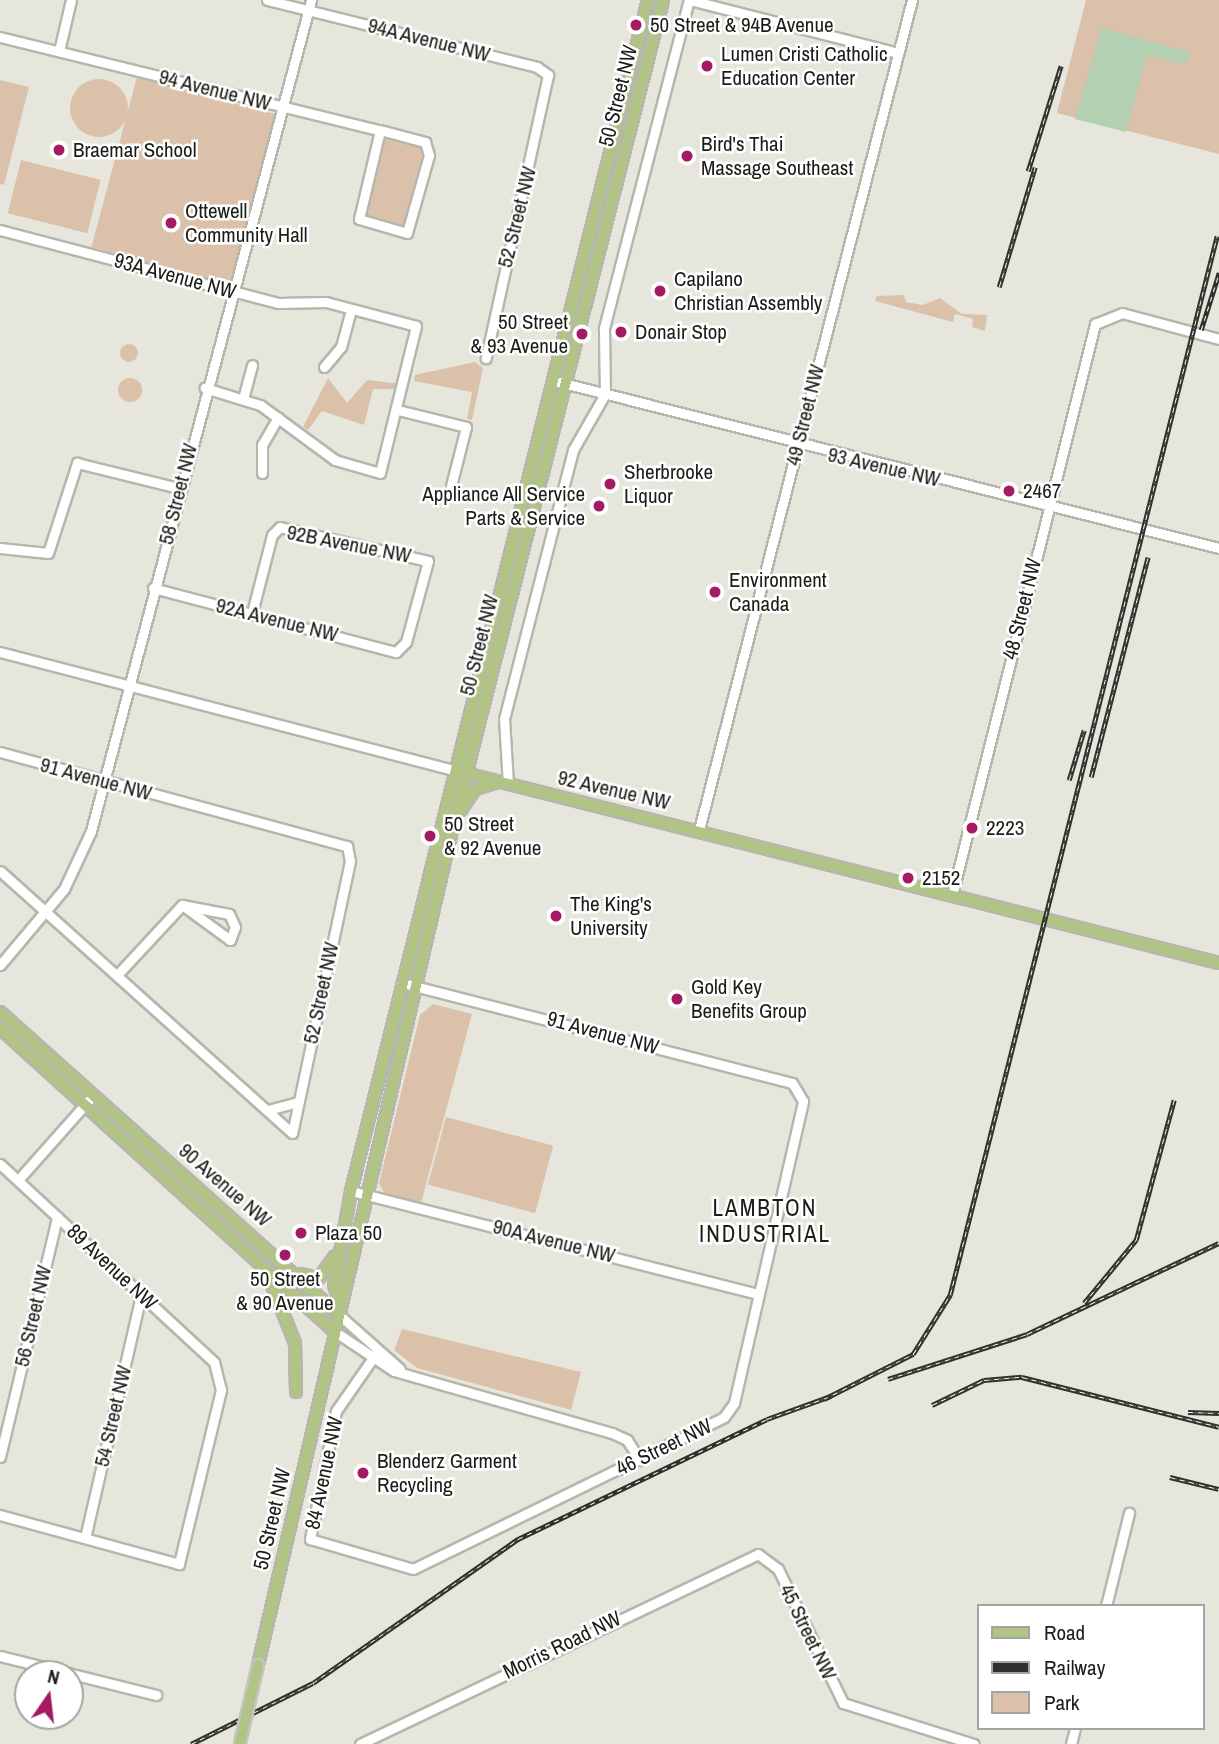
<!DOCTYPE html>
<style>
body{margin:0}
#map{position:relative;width:1219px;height:1744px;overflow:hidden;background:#e7e6dc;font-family:"Archivo Narrow",sans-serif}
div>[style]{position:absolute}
.green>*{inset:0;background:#dbc0aa;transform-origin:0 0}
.round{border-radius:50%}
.water>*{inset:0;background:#b3d0b3}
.roads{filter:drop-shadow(2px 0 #b7b6ac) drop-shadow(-2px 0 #b7b6ac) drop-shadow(0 2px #b7b6ac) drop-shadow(0 -2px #b7b6ac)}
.minor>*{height:9px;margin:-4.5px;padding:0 4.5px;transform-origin:4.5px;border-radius:4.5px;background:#fff}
.major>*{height:10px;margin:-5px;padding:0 5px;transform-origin:5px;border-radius:5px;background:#b2c485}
.rail>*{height:4.5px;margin-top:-2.25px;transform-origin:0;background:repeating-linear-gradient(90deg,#fff 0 5px,#30302c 0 10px);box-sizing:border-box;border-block:2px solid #30302c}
.bridges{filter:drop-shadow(2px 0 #c4c4c3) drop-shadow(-2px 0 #c4c4c3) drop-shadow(0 2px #c4c4c3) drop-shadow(0 -2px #c4c4c3)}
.major-bridge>*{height:10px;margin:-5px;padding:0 5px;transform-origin:5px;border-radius:5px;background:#b2c485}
.dots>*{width:19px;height:19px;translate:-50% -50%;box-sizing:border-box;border:4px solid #fff;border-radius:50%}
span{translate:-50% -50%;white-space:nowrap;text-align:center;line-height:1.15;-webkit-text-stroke:5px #fff;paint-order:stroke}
.poi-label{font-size:21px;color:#1c1c18}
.left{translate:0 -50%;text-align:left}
.right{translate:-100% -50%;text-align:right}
.street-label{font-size:21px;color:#1c1c18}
.neighbourhood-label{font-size:23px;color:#1c1c18;letter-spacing:2px}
.legend{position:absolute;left:977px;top:1604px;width:228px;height:126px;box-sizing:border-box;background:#fff;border:2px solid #a4a4a3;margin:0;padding:9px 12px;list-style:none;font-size:21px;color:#1c1c18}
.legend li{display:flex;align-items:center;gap:14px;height:35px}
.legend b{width:35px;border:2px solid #a4a4a3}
.north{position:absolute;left:14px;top:1660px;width:70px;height:70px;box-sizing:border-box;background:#fff;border:2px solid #a4a4a3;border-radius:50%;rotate:14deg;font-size:19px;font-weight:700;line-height:28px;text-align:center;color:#1c1c18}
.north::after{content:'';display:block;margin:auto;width:24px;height:32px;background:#a51b61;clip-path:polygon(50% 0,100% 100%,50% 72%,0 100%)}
</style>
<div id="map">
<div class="green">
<div style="clip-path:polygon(1086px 0,1219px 0,1219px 154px,1057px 113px)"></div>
<div style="left:137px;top:77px;width:143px;height:176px;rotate:15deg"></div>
<div class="round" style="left:70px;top:79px;width:58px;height:58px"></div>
<div style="clip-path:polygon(0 80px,29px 87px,4px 185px,0 184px)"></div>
<div style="left:383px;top:138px;width:43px;height:84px;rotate:13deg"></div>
<div style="left:21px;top:160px;width:82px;height:55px;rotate:14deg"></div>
<div style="clip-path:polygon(904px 295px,906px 302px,923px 305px,940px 298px,962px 314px,987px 315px,985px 331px,972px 327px,973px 319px,955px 314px,953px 322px,875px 301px,877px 296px)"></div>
<div class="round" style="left:120px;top:344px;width:18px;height:18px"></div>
<div style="clip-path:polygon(475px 362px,483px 368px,472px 420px,467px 419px,472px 392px,414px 381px,415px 375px)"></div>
<div style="clip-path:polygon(328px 378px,347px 403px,367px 380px,401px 384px,399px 389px,373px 389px,364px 425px,322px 411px,308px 430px,303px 427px)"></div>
<div class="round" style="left:118px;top:378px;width:24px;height:24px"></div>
<div style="clip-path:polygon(433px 1004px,472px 1014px,421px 1203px,385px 1194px,379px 1183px,420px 1015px)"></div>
<div style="left:446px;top:1117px;width:111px;height:70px;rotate:15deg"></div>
<div style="clip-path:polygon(402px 1329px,581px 1372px,571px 1410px,417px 1368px,394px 1350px)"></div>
</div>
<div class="water">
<div style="clip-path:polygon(1101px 28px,1190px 52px,1186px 65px,1147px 55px,1126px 132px,1075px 119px)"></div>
</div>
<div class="roads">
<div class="minor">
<div style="left:267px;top:0;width:278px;rotate:13.9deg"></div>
<div style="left:537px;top:67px;width:14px;rotate:36deg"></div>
<div style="left:548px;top:75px;width:290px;rotate:102.4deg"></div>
<div style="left:690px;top:0;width:215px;rotate:14.3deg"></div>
<div style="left:0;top:37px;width:391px;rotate:13.8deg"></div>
<div style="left:380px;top:130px;width:47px;rotate:14.9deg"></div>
<div style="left:425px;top:142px;width:14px;rotate:73deg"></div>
<div style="left:429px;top:155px;width:81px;rotate:105.8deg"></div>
<div style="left:407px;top:233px;width:50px;rotate:-163.7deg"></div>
<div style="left:359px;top:219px;width:91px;rotate:-76.7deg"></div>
<div style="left:59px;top:51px;width:52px;rotate:-76.8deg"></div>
<div style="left:0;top:230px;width:287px;rotate:14.7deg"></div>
<div style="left:278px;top:303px;width:48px;rotate:-1.2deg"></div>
<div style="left:326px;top:302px;width:93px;rotate:14.9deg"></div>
<div style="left:416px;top:326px;width:151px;rotate:103.8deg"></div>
<div style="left:380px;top:473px;width:47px;rotate:-163.9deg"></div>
<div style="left:335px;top:460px;width:93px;rotate:-143.7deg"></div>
<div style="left:260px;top:405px;width:58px;rotate:-162.8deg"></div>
<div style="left:324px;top:367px;width:26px;rotate:-50deg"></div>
<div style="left:341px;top:347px;width:39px;rotate:-75deg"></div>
<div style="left:559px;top:382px;width:681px;rotate:14.12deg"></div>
<div style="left:243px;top:399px;width:35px;rotate:-75deg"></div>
<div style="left:398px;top:410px;width:70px;rotate:14deg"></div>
<div style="left:466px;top:427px;width:61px;rotate:104.3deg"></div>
<div style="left:262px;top:473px;width:28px;rotate:-90deg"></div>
<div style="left:262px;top:445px;width:32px;rotate:-60deg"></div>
<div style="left:0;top:548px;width:48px;rotate:5.9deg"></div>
<div style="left:48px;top:553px;width:95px;rotate:-72.1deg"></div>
<div style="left:77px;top:463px;width:105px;rotate:13.8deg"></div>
<div style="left:153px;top:588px;width:251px;rotate:14.8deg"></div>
<div style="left:396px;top:652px;width:14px;rotate:-45deg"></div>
<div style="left:406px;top:642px;width:84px;rotate:-74.8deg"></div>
<div style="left:428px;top:561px;width:152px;rotate:-167.1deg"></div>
<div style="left:280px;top:527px;width:11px;rotate:135deg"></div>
<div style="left:272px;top:535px;width:81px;rotate:104.4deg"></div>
<div style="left:0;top:652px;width:467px;rotate:14.6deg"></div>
<div style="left:0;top:752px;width:360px;rotate:15.2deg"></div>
<div style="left:347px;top:846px;width:15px;rotate:79deg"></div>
<div style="left:350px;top:861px;width:278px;rotate:102deg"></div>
<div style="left:292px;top:1133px;width:392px;rotate:-138.1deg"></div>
<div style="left:508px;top:784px;width:65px;rotate:-93.5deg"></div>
<div style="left:504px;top:719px;width:278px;rotate:-75.6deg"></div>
<div style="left:573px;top:450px;width:64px;rotate:-60.3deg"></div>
<div style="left:605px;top:394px;width:66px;rotate:-90.9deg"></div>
<div style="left:604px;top:328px;width:339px;rotate:-75.5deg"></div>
<div style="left:699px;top:830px;width:857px;rotate:-75.61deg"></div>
<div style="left:952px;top:895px;width:589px;rotate:-75.94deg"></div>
<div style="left:1095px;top:324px;width:29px;rotate:-22deg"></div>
<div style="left:1122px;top:313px;width:100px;rotate:15deg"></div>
<div style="left:0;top:965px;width:99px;rotate:-49.9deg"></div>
<div style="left:64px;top:889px;width:64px;rotate:-65deg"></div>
<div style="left:91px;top:831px;width:860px;rotate:-75.17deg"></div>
<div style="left:117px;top:975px;width:96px;rotate:-47.1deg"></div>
<div style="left:182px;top:905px;width:48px;rotate:10.8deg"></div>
<div style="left:229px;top:914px;width:14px;rotate:65deg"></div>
<div style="left:235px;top:927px;width:14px;rotate:111deg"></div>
<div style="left:230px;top:940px;width:59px;rotate:-143.9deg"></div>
<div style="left:268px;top:1110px;width:30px;rotate:-15deg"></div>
<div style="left:0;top:1164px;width:292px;rotate:42.8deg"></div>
<div style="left:214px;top:1362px;width:29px;rotate:76deg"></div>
<div style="left:221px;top:1390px;width:179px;rotate:103.6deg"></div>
<div style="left:179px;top:1564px;width:186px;rotate:-164.7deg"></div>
<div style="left:18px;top:1180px;width:107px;rotate:-48.4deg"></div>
<div style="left:351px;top:1191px;width:419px;rotate:14.2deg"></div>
<div style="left:337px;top:1313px;width:84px;rotate:41.6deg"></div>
<div style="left:334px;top:1331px;width:72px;rotate:33.7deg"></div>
<div style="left:394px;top:1371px;width:227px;rotate:15.9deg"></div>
<div style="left:612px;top:1433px;width:17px;rotate:25deg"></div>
<div style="left:627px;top:1440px;width:24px;rotate:57deg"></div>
<div style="left:377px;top:1352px;width:72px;rotate:124.8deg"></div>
<div style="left:336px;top:1411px;width:131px;rotate:101.5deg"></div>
<div style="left:310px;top:1539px;width:107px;rotate:16.2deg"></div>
<div style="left:413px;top:1569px;width:346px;rotate:-26deg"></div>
<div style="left:724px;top:1417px;width:17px;rotate:-54deg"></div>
<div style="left:734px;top:1403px;width:310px;rotate:-77.1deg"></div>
<div style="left:803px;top:1101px;width:21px;rotate:-121deg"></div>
<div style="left:792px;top:1083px;width:403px;rotate:-165.6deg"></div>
<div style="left:0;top:1457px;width:247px;rotate:-76.6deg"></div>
<div style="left:85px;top:1538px;width:249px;rotate:-77deg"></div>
<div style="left:1106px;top:1606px;width:96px;rotate:-76.1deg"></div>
<div style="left:0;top:1656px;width:161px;rotate:14deg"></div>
<div style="left:360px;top:1744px;width:441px;rotate:-25.5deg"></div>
<div style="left:758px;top:1554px;width:25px;rotate:37deg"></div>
<div style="left:778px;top:1569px;width:149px;rotate:64.1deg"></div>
<div style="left:843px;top:1703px;width:137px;rotate:17.4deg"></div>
<div style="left:1071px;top:1744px;width:16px;rotate:-76deg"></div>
</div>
<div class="major">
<div style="left:461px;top:772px;width:782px;rotate:14.14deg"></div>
<div style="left:461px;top:810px;width:25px;rotate:-56deg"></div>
<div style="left:475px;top:789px;width:21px;rotate:-17deg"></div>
<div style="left:0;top:1012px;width:452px;rotate:41.8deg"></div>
<div style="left:0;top:1028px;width:451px;rotate:42.2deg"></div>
<div style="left:301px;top:1274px;width:18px;rotate:13deg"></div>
<div style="left:319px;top:1278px;width:27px;rotate:-54deg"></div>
<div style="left:271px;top:1283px;width:65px;rotate:68.2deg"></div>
<div style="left:295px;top:1343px;width:49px;rotate:88.8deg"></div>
<div style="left:340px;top:1302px;width:18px;rotate:-109deg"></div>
<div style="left:334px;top:1285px;width:96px;rotate:-79.7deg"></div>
<div style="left:351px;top:1191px;width:1227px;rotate:-76deg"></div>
<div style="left:258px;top:1665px;width:865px;rotate:-76.91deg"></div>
<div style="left:454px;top:822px;width:848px;rotate:-75.73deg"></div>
</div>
</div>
<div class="rail">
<div style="left:1028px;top:171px;width:110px;rotate:-72.6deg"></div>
<div style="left:999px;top:287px;width:125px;rotate:-73.3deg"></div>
<div style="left:1201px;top:330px;width:60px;rotate:-72.5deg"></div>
<div style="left:1091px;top:777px;width:227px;rotate:-75.5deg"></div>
<div style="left:1069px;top:780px;width:52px;rotate:-73.3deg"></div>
<div style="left:1084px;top:1303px;width:82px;rotate:-50.5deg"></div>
<div style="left:1136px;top:1240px;width:145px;rotate:-74.8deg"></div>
<div style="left:888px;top:1379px;width:146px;rotate:-17.9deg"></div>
<div style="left:1027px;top:1334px;width:212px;rotate:-25.4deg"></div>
<div style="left:824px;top:1399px;width:100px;rotate:-26.8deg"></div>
<div style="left:913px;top:1354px;width:70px;rotate:-57.9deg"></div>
<div style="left:950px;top:1295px;width:1092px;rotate:-75.85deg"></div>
<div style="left:932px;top:1405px;width:58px;rotate:-25.7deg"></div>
<div style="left:984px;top:1380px;width:38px;rotate:-5deg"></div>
<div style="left:1022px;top:1377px;width:203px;rotate:14.2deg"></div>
<div style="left:1188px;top:1412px;width:31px;rotate:2deg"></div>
<div style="left:1170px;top:1477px;width:50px;rotate:13.8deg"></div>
<div style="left:191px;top:1744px;width:136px;rotate:-26.6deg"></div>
<div style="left:313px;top:1683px;width:251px;rotate:-35.1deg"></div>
<div style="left:518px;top:1539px;width:276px;rotate:-25.7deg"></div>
<div style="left:767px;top:1419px;width:68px;rotate:-19.8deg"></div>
</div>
<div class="bridges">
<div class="major-bridge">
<div style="left:240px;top:1743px;width:80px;rotate:-77deg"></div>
</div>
</div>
<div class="dots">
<div style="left:636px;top:25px;background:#a51b61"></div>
<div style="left:707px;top:66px;background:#a51b61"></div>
<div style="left:59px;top:150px;background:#a51b61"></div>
<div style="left:687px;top:156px;background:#a51b61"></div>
<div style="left:171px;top:223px;background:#a51b61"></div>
<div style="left:660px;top:291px;background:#a51b61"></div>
<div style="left:621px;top:332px;background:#a51b61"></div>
<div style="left:582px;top:334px;background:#a51b61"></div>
<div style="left:610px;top:484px;background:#a51b61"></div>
<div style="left:1009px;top:491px;background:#a51b61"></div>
<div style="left:599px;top:506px;background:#a51b61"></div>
<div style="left:715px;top:592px;background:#a51b61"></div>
<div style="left:972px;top:828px;background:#a51b61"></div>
<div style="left:430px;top:836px;background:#a51b61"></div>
<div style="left:908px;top:878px;background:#a51b61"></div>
<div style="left:556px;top:916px;background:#a51b61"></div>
<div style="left:677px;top:999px;background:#a51b61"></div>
<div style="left:301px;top:1233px;background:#a51b61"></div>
<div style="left:285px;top:1255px;background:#a51b61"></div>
<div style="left:363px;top:1473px;background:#a51b61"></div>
</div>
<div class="poi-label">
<span class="left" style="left:650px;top:25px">50 Street &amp; 94B Avenue</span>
<span class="left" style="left:721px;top:66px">Lumen Cristi Catholic<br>Education Center</span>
<span class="left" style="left:701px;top:156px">Bird's Thai<br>Massage Southeast</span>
<span class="left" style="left:73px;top:150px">Braemar School</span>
<span class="left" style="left:185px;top:223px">Ottewell<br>Community Hall</span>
<span class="left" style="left:674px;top:291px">Capilano<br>Christian Assembly</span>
<span class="right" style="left:568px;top:334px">50 Street<br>&amp; 93 Avenue</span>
<span class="left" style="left:635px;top:332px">Donair Stop</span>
<span class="left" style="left:624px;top:484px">Sherbrooke<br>Liquor</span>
<span class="left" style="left:1023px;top:491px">2467</span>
<span class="right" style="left:585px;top:506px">Appliance All Service<br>Parts &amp; Service</span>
<span class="left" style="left:729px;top:592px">Environment<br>Canada</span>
<span class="left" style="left:444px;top:836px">50 Street<br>&amp; 92 Avenue</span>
<span class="left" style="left:986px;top:828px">2223</span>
<span class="left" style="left:922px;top:878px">2152</span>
<span class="left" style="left:570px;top:916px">The King's<br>University</span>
<span class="left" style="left:691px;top:999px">Gold Key<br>Benefits Group</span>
<span class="left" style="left:315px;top:1233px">Plaza 50</span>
<span style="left:285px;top:1291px">50 Street<br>&amp; 90 Avenue</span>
<span class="left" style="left:377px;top:1473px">Blenderz Garment<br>Recycling</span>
</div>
<div class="street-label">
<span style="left:429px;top:40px;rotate:14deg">94A Avenue NW</span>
<span style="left:215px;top:90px;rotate:14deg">94 Avenue NW</span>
<span style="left:618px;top:96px;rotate:-76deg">50 Street NW</span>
<span style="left:517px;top:217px;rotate:-76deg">52 Street NW</span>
<span style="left:175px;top:276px;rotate:15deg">93A Avenue NW</span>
<span style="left:805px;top:415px;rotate:-76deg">49 Street NW</span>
<span style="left:884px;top:467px;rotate:13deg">93 Avenue NW</span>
<span style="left:178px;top:494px;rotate:-76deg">58 Street NW</span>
<span style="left:349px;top:544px;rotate:11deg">92B Avenue NW</span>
<span style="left:1022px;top:609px;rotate:-76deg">48 Street NW</span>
<span style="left:277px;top:620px;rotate:14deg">92A Avenue NW</span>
<span style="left:479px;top:645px;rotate:-76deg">50 Street NW</span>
<span style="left:96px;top:779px;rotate:15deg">91 Avenue NW</span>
<span style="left:614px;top:790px;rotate:13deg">92 Avenue NW</span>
<span style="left:321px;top:993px;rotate:-78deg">52 Street NW</span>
<span style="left:603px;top:1033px;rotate:15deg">91 Avenue NW</span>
<span style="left:225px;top:1185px;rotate:41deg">90 Avenue NW</span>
<span style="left:554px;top:1241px;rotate:14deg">90A Avenue NW</span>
<span style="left:112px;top:1267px;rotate:43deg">89 Avenue NW</span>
<span style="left:33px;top:1316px;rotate:-77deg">56 Street NW</span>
<span style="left:113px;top:1416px;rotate:-77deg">54 Street NW</span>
<span style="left:664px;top:1447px;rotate:-26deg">46 Street NW</span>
<span style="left:324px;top:1473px;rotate:-78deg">84 Avenue NW</span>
<span style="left:272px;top:1519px;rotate:-77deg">50 Street NW</span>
<span style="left:808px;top:1632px;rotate:64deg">45 Street NW</span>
<span style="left:562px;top:1645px;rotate:-26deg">Morris Road NW</span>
</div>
<div class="neighbourhood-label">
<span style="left:765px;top:1221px">LAMBTON<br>INDUSTRIAL</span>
</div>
<ul class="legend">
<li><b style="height:9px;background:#b2c485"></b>Road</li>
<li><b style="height:9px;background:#30302c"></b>Railway</li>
<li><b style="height:19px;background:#dbc0aa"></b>Park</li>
</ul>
<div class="north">N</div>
</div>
